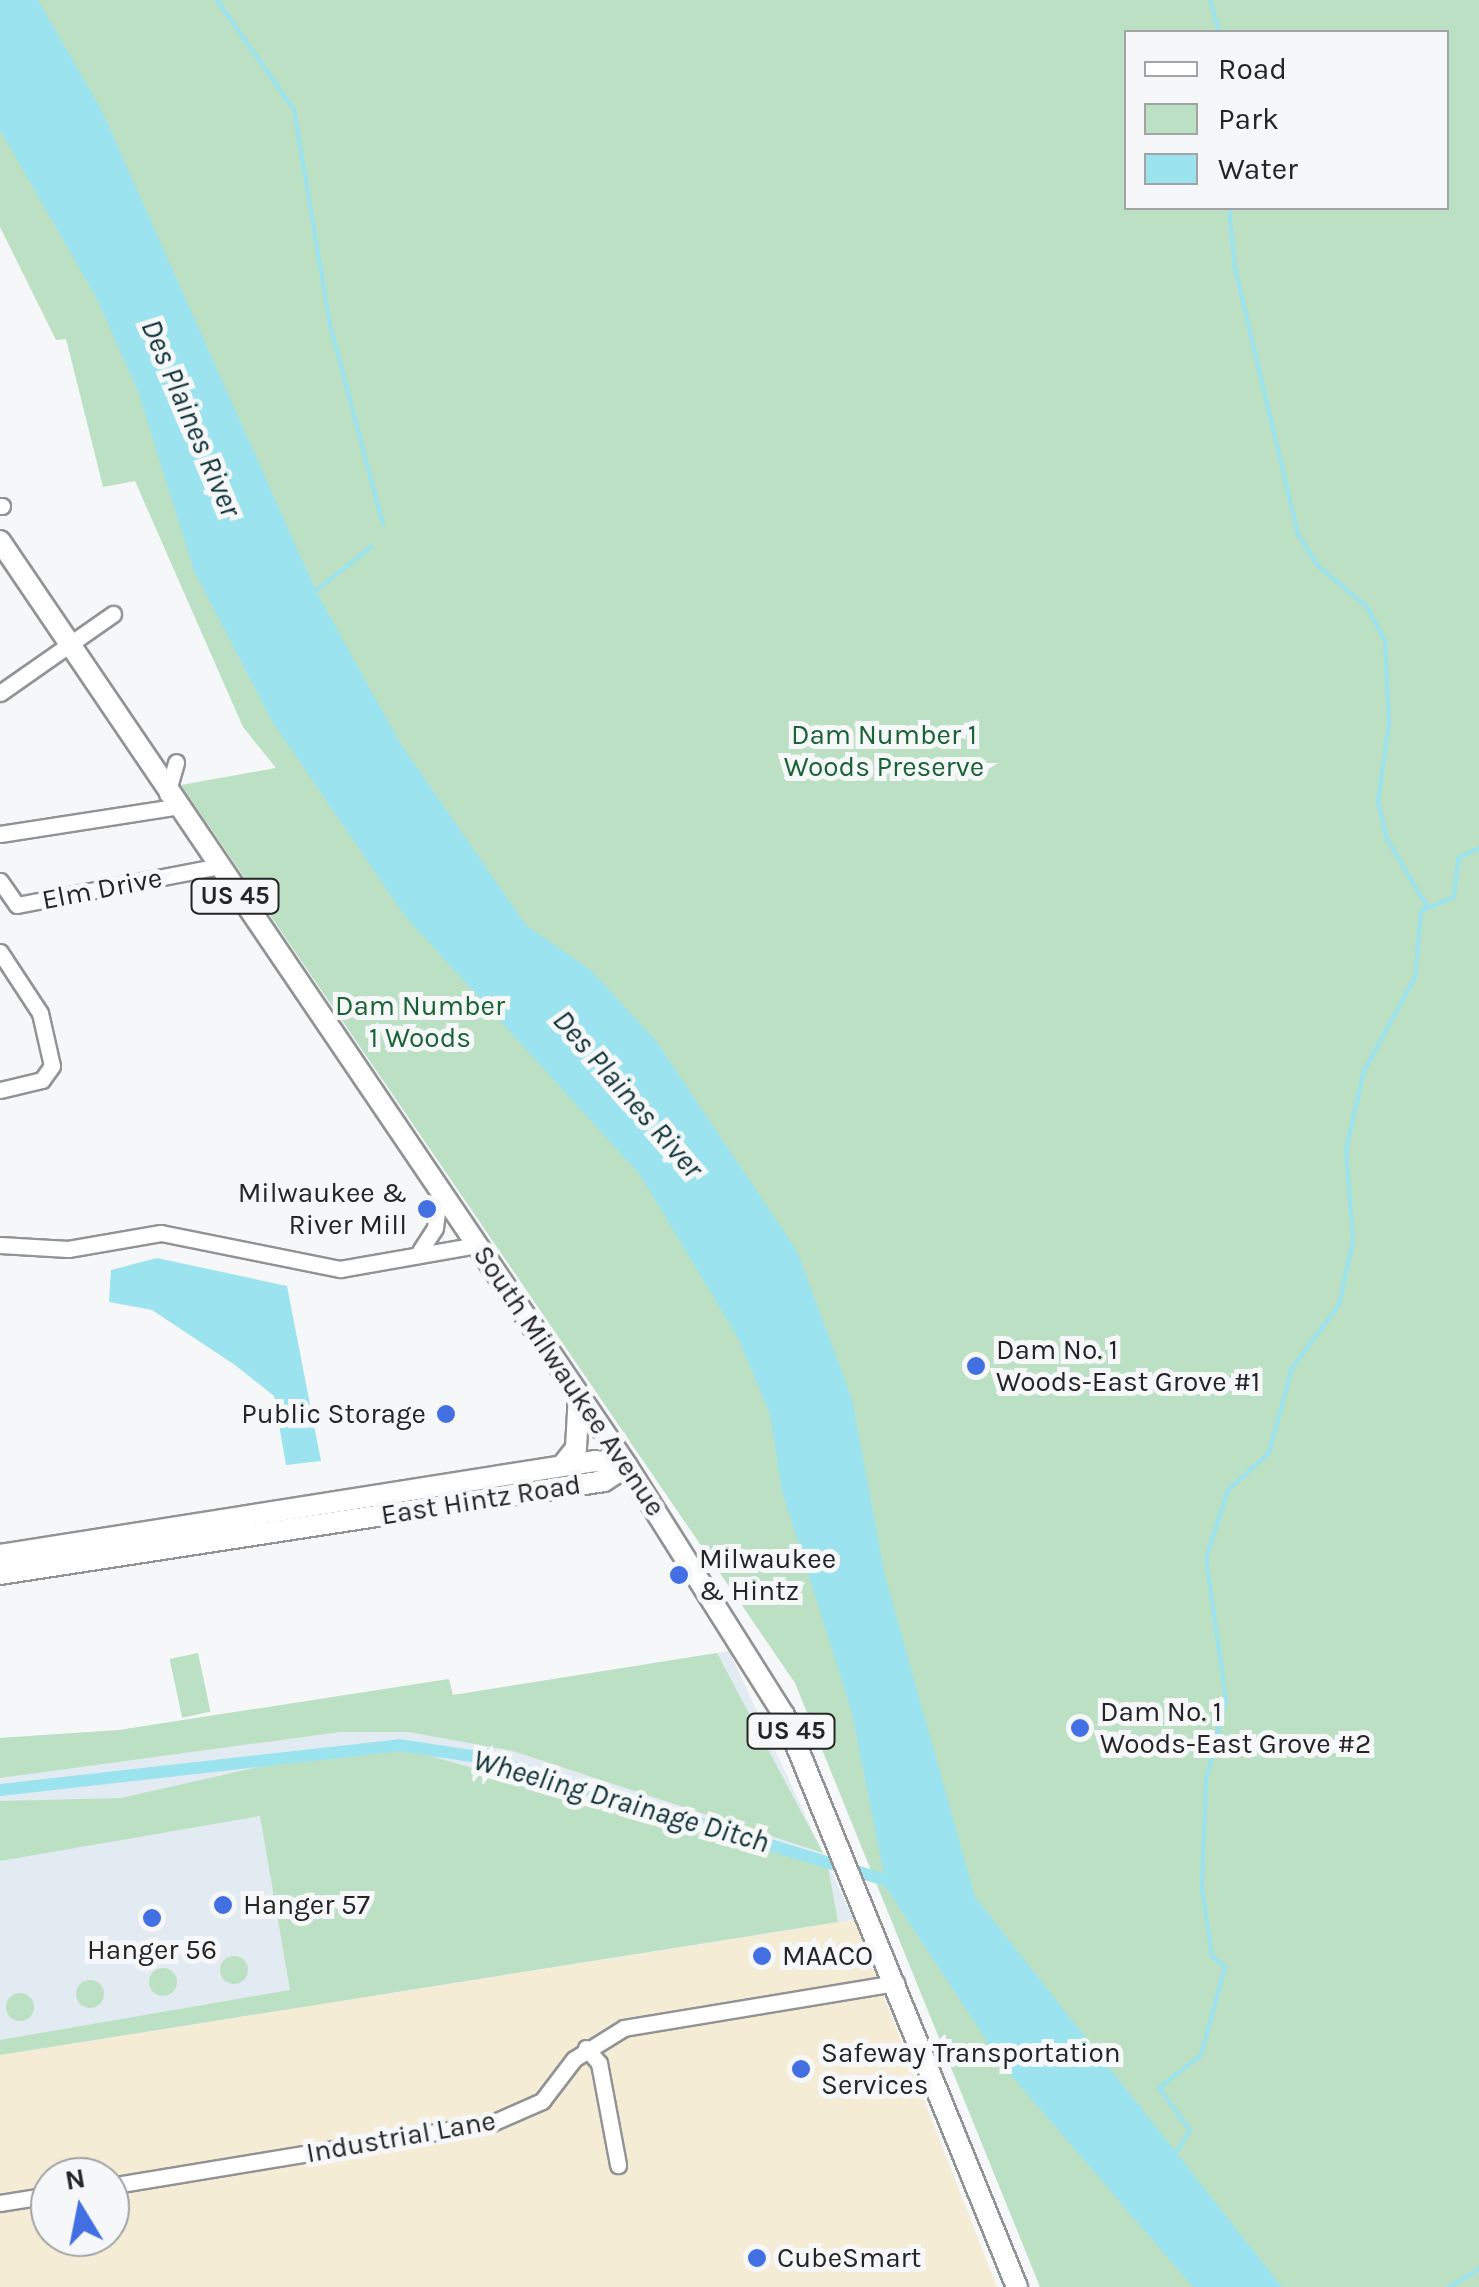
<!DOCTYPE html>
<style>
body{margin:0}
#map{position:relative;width:1479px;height:2287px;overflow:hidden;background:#f5f7f8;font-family:Karla,sans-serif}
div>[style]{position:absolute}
.built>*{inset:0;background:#e3ebf2}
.industrial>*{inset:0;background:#f5ecd6}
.green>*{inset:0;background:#bce0c4;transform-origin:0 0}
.round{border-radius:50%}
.water>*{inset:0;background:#9be3ef}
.stream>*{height:4px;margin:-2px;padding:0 2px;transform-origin:2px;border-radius:2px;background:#9be3ef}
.canal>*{height:12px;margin:-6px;padding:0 6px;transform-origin:6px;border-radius:6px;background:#9be3ef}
.roads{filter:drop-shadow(2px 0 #919394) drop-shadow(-2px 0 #919394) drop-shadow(0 2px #919394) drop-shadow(0 -2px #919394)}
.minor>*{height:15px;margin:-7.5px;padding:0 7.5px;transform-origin:7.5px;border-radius:7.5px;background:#fff}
.major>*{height:20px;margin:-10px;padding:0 10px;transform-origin:10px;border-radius:10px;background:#fff}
.dots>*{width:28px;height:28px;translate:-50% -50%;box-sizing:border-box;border:5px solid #f5f7f8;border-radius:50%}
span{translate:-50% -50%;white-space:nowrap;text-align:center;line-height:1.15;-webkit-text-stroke:10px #f5f7f8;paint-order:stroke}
.shield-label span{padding:2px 8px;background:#f5f7f8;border:2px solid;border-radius:8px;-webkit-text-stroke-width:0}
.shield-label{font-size:25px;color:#252526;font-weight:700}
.park-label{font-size:28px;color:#196335}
.street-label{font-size:28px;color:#252526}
.poi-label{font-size:28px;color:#252526}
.right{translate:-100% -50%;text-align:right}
.left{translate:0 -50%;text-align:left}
.water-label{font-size:30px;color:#103339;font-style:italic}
.legend{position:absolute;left:1124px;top:30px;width:325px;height:180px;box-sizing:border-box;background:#f5f7f8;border:2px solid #a2a3a4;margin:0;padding:12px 18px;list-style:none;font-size:30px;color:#252526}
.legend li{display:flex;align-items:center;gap:20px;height:50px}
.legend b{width:50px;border:2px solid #a2a3a4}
.north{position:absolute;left:30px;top:2157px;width:100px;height:100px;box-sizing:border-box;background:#f5f7f8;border:2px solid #a2a3a4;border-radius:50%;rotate:350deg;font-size:28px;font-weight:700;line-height:40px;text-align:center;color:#252526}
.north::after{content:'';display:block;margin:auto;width:35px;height:45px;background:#4270e2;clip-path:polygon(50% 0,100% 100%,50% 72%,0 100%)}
</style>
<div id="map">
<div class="built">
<div style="clip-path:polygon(729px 1651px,854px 1920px,0 2055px,0 1738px,119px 1730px,449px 1679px,453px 1695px)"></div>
</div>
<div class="industrial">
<div style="clip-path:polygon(evenodd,854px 1920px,997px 2287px,0 2287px,0 2055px,854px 1920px,50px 2177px,110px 2177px,110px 2237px,50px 2237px,50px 2177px)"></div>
</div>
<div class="green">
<div style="clip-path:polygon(evenodd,0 0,1479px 0,1479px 2287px,1040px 2287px,795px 1683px,181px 785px,276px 768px,243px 727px,135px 481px,103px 487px,66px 339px,56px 340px,0 227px,0 0,1126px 32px,1446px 32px,1446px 208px,1126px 208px,1126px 32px)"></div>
<div style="left:198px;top:1653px;width:60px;height:29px;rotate:78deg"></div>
<div style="clip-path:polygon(717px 1653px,823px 1853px,513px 1751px,409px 1732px,340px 1732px,0 1778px,0 1738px,119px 1730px,449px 1679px,453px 1695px)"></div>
<div style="clip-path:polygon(412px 1751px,828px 1867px,838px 1922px,0 2055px,0 2040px,290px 1990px,260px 1816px,0 1861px,0 1801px,121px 1798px,325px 1752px)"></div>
<div class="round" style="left:220px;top:1956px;width:28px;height:28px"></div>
<div class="round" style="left:149px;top:1968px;width:28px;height:28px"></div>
<div class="round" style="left:76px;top:1980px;width:28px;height:28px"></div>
<div class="round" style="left:6px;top:1993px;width:28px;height:28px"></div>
</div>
<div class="water">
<div style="clip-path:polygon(0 0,38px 0,101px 109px,316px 591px,400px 743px,526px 925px,592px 971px,656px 1041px,797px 1251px,852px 1399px,885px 1576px,975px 1897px,1282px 2287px,1193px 2287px,1004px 2067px,887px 1889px,852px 1713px,782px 1491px,770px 1414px,738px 1338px,640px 1175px,405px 916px,272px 721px,194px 571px,138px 391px,96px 297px,0 130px)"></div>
<div style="clip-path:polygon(157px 1258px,287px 1286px,321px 1461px,286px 1465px,274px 1396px,235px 1365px,152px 1310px,109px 1302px,111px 1270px)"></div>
</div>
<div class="stream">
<div style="left:217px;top:0;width:134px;rotate:55deg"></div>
<div style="left:294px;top:110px;width:218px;rotate:80.5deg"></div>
<div style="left:330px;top:325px;width:206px;rotate:75.1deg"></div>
<div style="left:1210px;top:0;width:33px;rotate:74deg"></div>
<div style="left:1229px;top:208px;width:60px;rotate:84.3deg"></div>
<div style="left:1235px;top:268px;width:273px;rotate:76.7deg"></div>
<div style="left:1298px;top:534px;width:38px;rotate:58deg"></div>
<div style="left:1318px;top:566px;width:64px;rotate:39.9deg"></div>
<div style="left:1367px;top:607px;width:38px;rotate:62deg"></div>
<div style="left:1385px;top:641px;width:82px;rotate:87.2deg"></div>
<div style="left:1389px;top:723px;width:79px;rotate:98deg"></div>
<div style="left:1378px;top:801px;width:39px;rotate:77deg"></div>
<div style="left:1387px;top:839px;width:78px;rotate:59.2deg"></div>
<div style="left:313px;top:593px;width:75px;rotate:-38.5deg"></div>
<div style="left:1173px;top:2158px;width:33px;rotate:-59deg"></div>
<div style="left:1190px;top:2130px;width:52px;rotate:-126.4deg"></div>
<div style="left:1159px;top:2088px;width:53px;rotate:-38.2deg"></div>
<div style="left:1201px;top:2055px;width:91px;rotate:-74.7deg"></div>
<div style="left:1225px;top:1967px;width:17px;rotate:-140deg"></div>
<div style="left:1212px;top:1956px;width:68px;rotate:-98.5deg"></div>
<div style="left:1202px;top:1889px;width:109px;rotate:-87.9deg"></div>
<div style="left:1206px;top:1780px;width:82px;rotate:-76deg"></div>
<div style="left:1226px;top:1700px;width:143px;rotate:-98deg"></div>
<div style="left:1206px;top:1558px;width:71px;rotate:-72.1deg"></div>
<div style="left:1228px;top:1490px;width:55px;rotate:-42.1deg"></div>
<div style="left:1269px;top:1453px;width:88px;rotate:-74.9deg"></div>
<div style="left:1292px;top:1368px;width:79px;rotate:-53.3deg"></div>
<div style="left:1339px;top:1305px;width:66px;rotate:-77.8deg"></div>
<div style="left:1353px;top:1240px;width:90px;rotate:-94.4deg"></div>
<div style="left:1346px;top:1150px;width:81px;rotate:-77.2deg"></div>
<div style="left:1364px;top:1071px;width:107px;rotate:-61.5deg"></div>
<div style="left:1415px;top:977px;width:66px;rotate:-84.8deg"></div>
<div style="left:1421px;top:911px;width:36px;rotate:-23deg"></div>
<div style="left:1454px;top:897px;width:39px;rotate:-84deg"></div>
<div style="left:1458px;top:858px;width:23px;rotate:-25deg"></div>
<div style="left:1449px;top:2287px;width:35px;rotate:-31deg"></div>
</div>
<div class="canal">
<div style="left:0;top:1790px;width:402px;rotate:-6.4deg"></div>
<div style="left:399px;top:1745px;width:86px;rotate:8.7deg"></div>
<div style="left:484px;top:1758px;width:434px;rotate:16.9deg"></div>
</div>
<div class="roads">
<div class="minor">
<div style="left:0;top:506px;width:2px"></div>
<div style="left:0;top:693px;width:138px;rotate:-35deg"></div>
<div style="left:167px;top:794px;width:33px;rotate:-74deg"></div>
<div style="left:0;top:834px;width:177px;rotate:-8.8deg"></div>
<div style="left:0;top:881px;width:29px;rotate:55deg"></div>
<div style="left:17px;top:905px;width:202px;rotate:-10.9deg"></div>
<div style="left:0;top:952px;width:73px;rotate:56.7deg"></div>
<div style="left:40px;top:1013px;width:54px;rotate:77.2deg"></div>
<div style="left:52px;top:1066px;width:17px;rotate:126deg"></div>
<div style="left:42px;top:1080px;width:43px;rotate:166.6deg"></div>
<div style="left:0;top:1245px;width:68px;rotate:3.4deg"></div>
<div style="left:68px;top:1249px;width:94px;rotate:-9.8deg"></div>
<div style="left:161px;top:1233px;width:183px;rotate:11.4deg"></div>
<div style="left:340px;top:1269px;width:140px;rotate:-9.9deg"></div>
<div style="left:420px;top:1251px;width:27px;rotate:-57deg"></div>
<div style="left:435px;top:1228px;width:38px;rotate:-83deg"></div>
<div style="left:586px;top:2048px;width:20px;rotate:49deg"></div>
<div style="left:599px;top:2063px;width:104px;rotate:79.4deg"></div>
<div style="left:110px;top:2186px;width:387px;rotate:-9.4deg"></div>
<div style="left:492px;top:2123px;width:55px;rotate:-23.7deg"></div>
<div style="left:542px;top:2101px;width:53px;rotate:-52.7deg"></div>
<div style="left:574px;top:2059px;width:59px;rotate:-31.8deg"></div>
<div style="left:624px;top:2028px;width:276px;rotate:-9.4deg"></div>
<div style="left:0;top:2203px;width:51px;rotate:-9.1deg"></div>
</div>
<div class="major">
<div style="left:0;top:541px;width:1117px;rotate:55.87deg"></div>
<div style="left:627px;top:1466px;width:294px;rotate:57.8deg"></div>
<div style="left:784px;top:1715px;width:618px;rotate:67.84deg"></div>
<div style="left:562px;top:1466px;width:23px;rotate:-52deg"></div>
<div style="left:576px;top:1448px;width:53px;rotate:-86.8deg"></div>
<div style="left:0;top:1555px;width:602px;rotate:-8.98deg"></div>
<div style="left:595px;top:1461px;width:32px;rotate:9deg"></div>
<div style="left:0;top:1574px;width:611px;rotate:-8.75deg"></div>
<div style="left:604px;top:1481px;width:27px;rotate:-33deg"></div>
</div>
</div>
<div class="dots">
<div style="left:427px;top:1209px;background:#4270e2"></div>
<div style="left:976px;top:1366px;background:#4270e2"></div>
<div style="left:446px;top:1414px;background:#4270e2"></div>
<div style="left:679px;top:1575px;background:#4270e2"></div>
<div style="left:1080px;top:1728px;background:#4270e2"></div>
<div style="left:223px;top:1905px;background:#4270e2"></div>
<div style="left:152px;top:1918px;background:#4270e2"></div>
<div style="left:762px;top:1956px;background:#4270e2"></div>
<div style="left:801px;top:2069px;background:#4270e2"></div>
<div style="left:757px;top:2258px;background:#4270e2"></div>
</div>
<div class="shield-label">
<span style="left:235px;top:896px">US 45</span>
<span style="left:791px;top:1731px">US 45</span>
</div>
<div class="park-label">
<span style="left:884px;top:751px">Dam Number 1<br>Woods Preserve</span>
<span style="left:420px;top:1022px">Dam Number<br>1 Woods</span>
</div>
<div class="street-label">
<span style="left:102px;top:889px;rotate:-11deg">Elm Drive</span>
<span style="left:569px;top:1381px;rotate:56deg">South Milwaukee Avenue</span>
<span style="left:481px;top:1500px;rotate:-9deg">East Hintz Road</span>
<span style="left:401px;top:2137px;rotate:-10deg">Industrial Lane</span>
</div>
<div class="poi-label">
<span class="right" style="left:407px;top:1209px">Milwaukee &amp;<br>River Mill</span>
<span class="left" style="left:996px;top:1366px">Dam No. 1<br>Woods-East Grove #1</span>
<span class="right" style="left:426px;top:1414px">Public Storage</span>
<span class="left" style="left:699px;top:1575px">Milwaukee<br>&amp; Hintz</span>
<span class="left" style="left:1100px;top:1728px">Dam No. 1<br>Woods-East Grove #2</span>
<span class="left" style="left:243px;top:1905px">Hanger 57</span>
<span style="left:152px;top:1950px">Hanger 56</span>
<span class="left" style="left:782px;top:1956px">MAACO</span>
<span class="left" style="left:821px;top:2069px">Safeway Transportation<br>Services</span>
<span class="left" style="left:777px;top:2258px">CubeSmart</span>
</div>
<div class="water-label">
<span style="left:191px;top:418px;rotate:67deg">Des Plaines River</span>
<span style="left:628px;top:1094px;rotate:49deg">Des Plaines River</span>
<span style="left:621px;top:1801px;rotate:16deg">Wheeling Drainage Ditch</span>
</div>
<ul class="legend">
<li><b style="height:12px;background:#fff"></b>Road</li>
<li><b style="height:28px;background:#bce0c4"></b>Park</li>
<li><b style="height:28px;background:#9be3ef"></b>Water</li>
</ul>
<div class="north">N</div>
</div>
